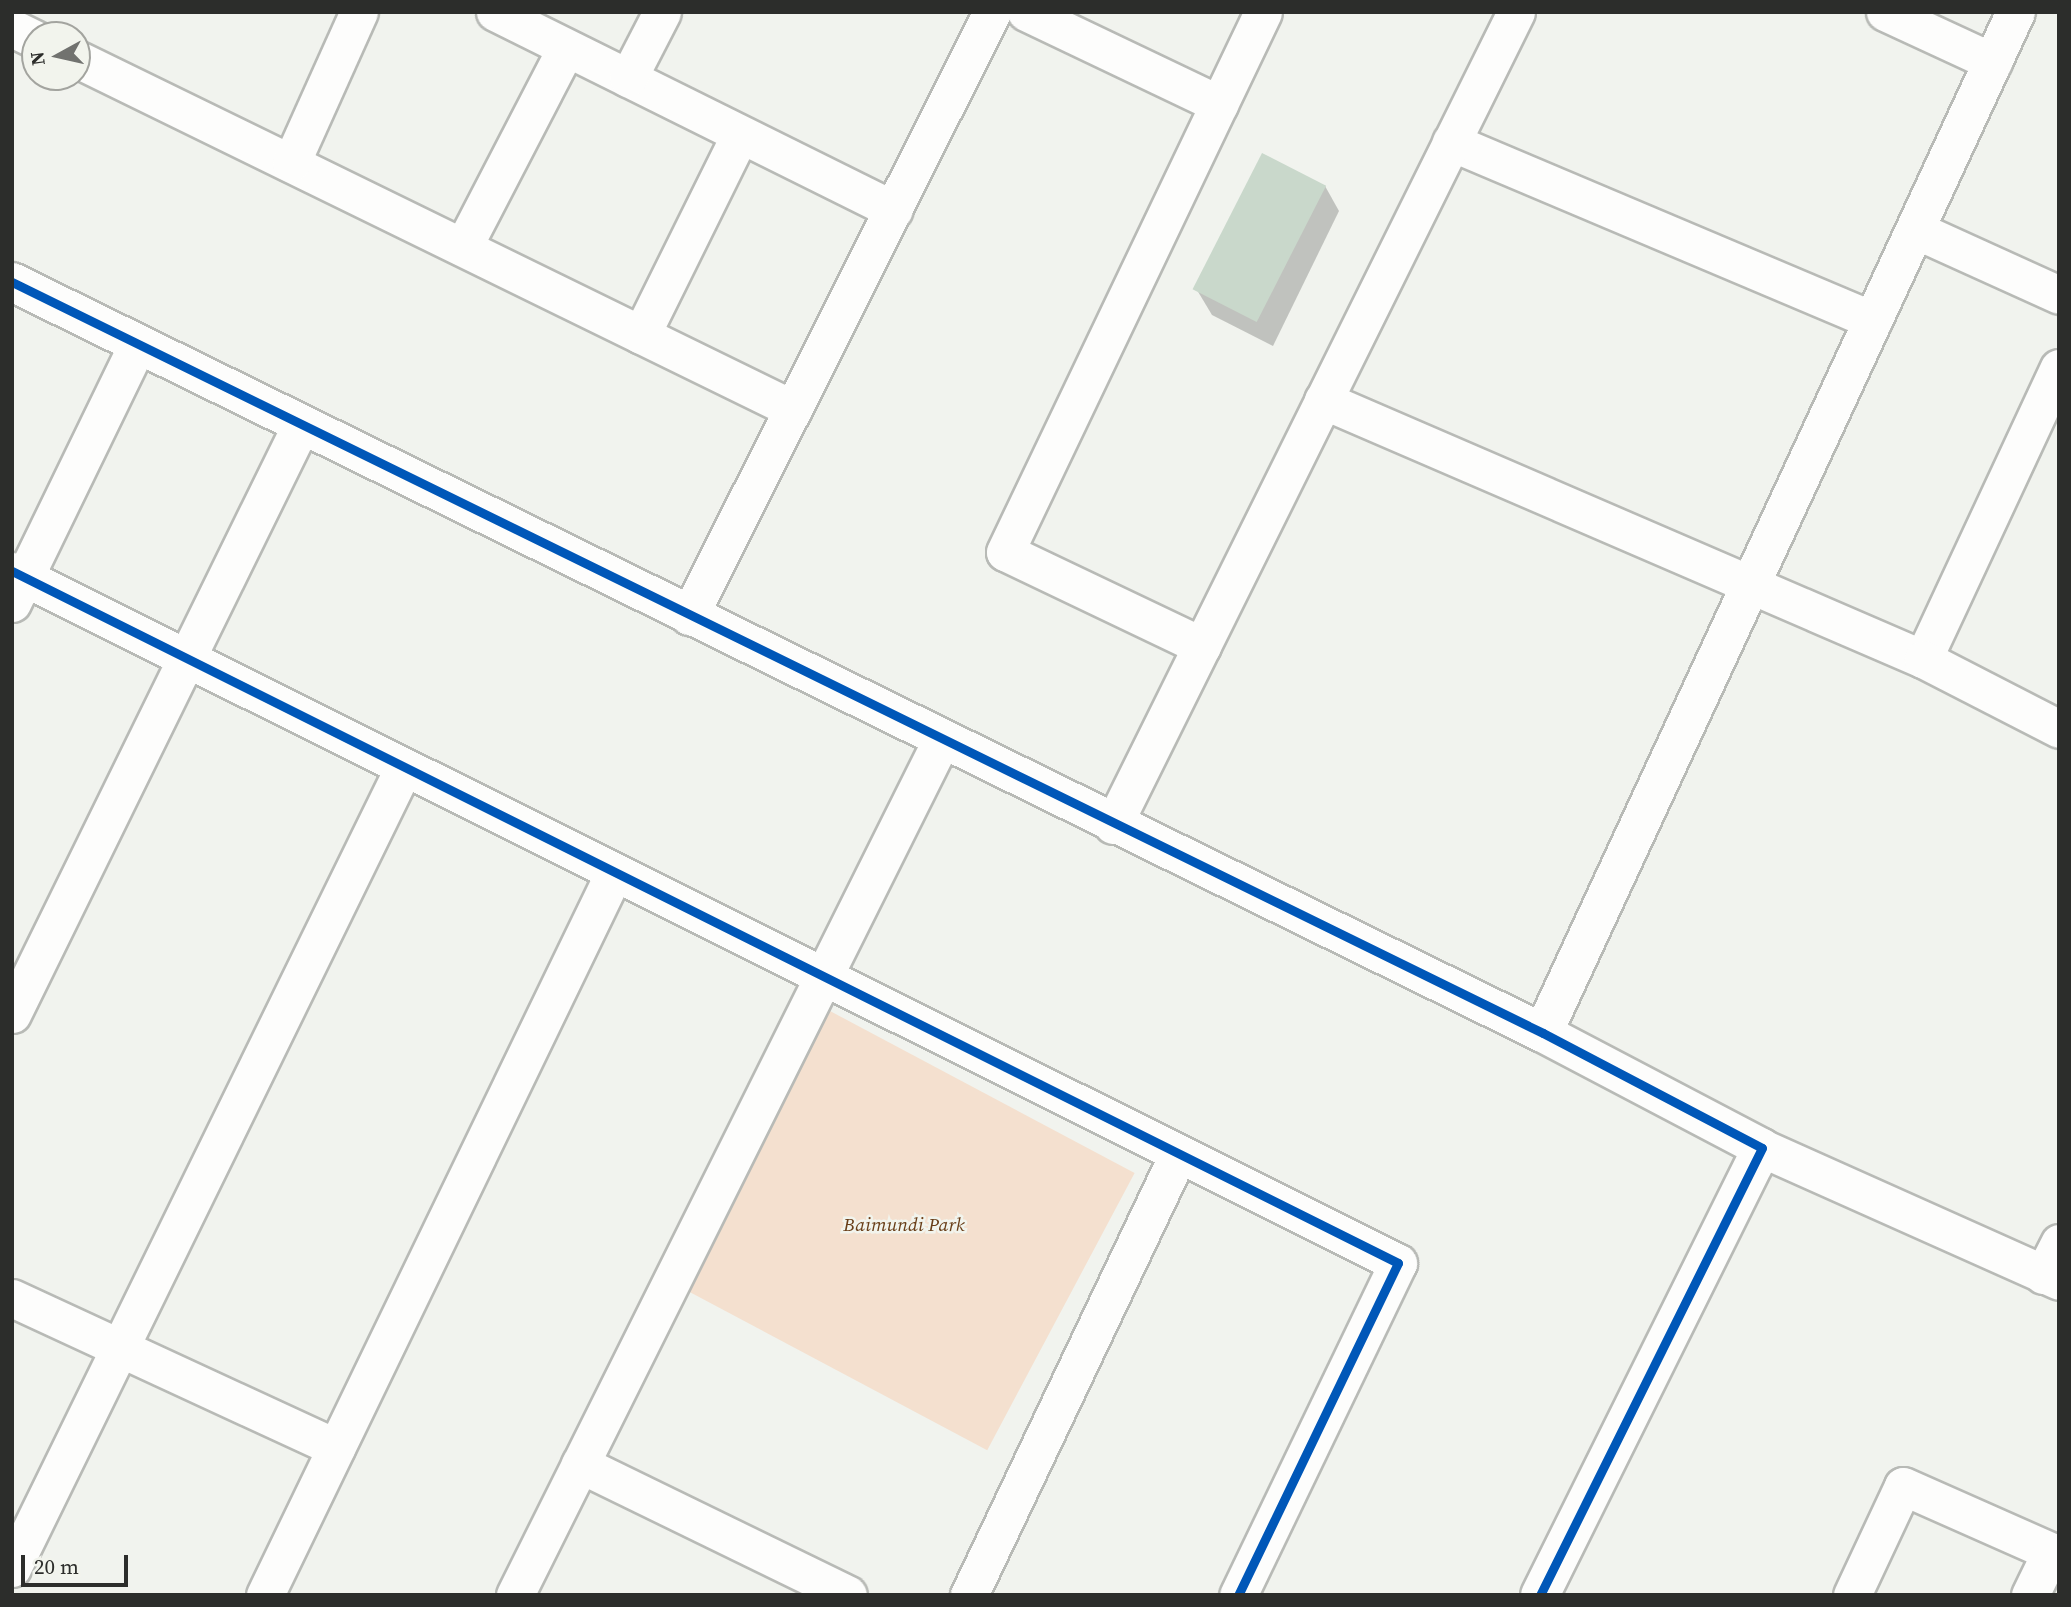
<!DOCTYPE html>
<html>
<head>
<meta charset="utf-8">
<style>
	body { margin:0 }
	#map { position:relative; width:2071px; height:1607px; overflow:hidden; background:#f1f3ee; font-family:"Source Serif 4",serif }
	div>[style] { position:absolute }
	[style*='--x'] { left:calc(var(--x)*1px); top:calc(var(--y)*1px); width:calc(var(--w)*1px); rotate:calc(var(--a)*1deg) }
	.green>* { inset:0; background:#f4e0cf; transform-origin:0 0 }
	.shadow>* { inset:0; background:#0003 }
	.building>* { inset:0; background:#c9d8cb; transform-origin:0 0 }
	.roads { filter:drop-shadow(2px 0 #b8bab6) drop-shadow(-2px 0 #b8bab6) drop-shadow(0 2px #b8bab6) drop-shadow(0 -2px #b8bab6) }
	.minor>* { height:37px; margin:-18.5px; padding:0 18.5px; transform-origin:18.5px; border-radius:18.5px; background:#fdfdfc }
	.tertiary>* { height:38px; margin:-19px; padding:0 19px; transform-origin:19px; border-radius:19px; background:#fdfdfc }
	.cycleway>* { height:9px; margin:-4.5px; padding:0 4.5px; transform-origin:4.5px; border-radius:4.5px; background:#0057b8 }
	span { translate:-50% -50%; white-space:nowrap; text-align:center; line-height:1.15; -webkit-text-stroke:5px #f2f4ed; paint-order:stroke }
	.park-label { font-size:19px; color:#693e18; font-style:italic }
	.frame { position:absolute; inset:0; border:14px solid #2c2d2b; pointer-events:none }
	.north { position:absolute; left:21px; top:21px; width:70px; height:70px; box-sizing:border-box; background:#f2f4ed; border:2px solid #a3a49f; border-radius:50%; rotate:262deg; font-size:19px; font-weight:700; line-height:28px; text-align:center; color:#2c2d2b }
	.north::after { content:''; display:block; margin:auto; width:24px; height:32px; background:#71726f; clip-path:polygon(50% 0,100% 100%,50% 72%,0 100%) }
	.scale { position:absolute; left:21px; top:1555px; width:107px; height:32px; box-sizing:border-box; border:4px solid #2c2d2b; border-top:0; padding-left:9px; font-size:21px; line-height:24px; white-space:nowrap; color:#2c2d2b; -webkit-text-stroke:5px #f2f4ed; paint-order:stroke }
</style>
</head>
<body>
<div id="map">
	<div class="green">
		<i style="left:830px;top:1011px;width:345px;height:314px;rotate:28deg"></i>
	</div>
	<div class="shadow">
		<i style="clip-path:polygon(1325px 186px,1339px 211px,1273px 346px,1212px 315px,1197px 290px)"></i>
	</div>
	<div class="building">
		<i style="left:1262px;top:153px;width:72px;height:153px;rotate:27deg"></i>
	</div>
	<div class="roads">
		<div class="minor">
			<i style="--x:495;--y:12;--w:445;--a:26.4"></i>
			<i style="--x:1026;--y:12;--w:214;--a:25.5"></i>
			<i style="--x:1885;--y:12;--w:119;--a:24.8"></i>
			<i style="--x:12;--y:28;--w:25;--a:26"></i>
			<i style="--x:77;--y:59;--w:797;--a:26.05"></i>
			<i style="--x:628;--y:78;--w:74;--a:-62.7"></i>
			<i style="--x:1451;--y:142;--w:458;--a:22.9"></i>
			<i style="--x:291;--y:163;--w:166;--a:-65.8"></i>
			<i style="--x:1916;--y:230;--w:157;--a:24.4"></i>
			<i style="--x:463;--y:247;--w:224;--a:-62.6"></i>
			<i style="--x:641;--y:335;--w:223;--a:-63.7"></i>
			<i style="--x:1323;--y:400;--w:654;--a:23.35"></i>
			<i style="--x:1923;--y:659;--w:321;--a:-65"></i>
			<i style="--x:12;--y:571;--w:1549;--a:26.53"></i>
			<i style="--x:1398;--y:1263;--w:369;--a:115.7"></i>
			<i style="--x:12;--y:603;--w:288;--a:-64.1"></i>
			<i style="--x:689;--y:616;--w:676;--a:-63.36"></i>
			<i style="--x:1202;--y:646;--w:218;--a:-154.5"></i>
			<i style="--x:1005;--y:552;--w:598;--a:-64.46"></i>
			<i style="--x:1923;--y:659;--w:153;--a:27.2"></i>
			<i style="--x:1113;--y:825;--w:907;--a:-63.63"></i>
			<i style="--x:12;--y:1014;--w:656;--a:-63.86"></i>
			<i style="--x:1762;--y:1148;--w:325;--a:24.1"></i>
			<i style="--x:2043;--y:1275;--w:36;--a:-63"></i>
			<i style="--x:12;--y:1298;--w:357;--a:24.8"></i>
			<i style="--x:580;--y:1464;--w:298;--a:26"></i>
			<i style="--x:12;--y:1568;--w:890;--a:-63.92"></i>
			<i style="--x:265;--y:1595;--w:802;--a:-64.2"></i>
			<i style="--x:515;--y:1595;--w:954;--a:-63.49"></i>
			<i style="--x:969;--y:1595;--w:488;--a:-64.6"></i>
			<i style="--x:1852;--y:1595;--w:120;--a:-64.9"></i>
			<i style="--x:1903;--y:1486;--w:171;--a:23.9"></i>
			<i style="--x:2030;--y:1595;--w:48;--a:-64"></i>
		</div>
		<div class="tertiary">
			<i style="--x:12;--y:282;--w:1705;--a:26.13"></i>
			<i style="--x:1543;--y:1033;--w:247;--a:27.7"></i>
			<i style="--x:1762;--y:1148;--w:499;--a:116.4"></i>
			<i style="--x:1543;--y:1033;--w:1125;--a:-65.14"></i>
		</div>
	</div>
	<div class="cycleway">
		<i style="--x:12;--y:282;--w:1705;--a:26.13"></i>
		<i style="--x:1543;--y:1033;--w:247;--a:27.7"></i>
		<i style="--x:1762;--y:1148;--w:499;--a:116.4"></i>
		<i style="--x:12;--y:571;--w:1549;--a:26.53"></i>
		<i style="--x:1398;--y:1263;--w:369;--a:115.7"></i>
	</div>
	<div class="park-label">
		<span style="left:904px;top:1225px">Baimundi Park</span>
	</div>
	<div class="frame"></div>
	<div class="north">N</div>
	<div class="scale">20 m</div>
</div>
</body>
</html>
